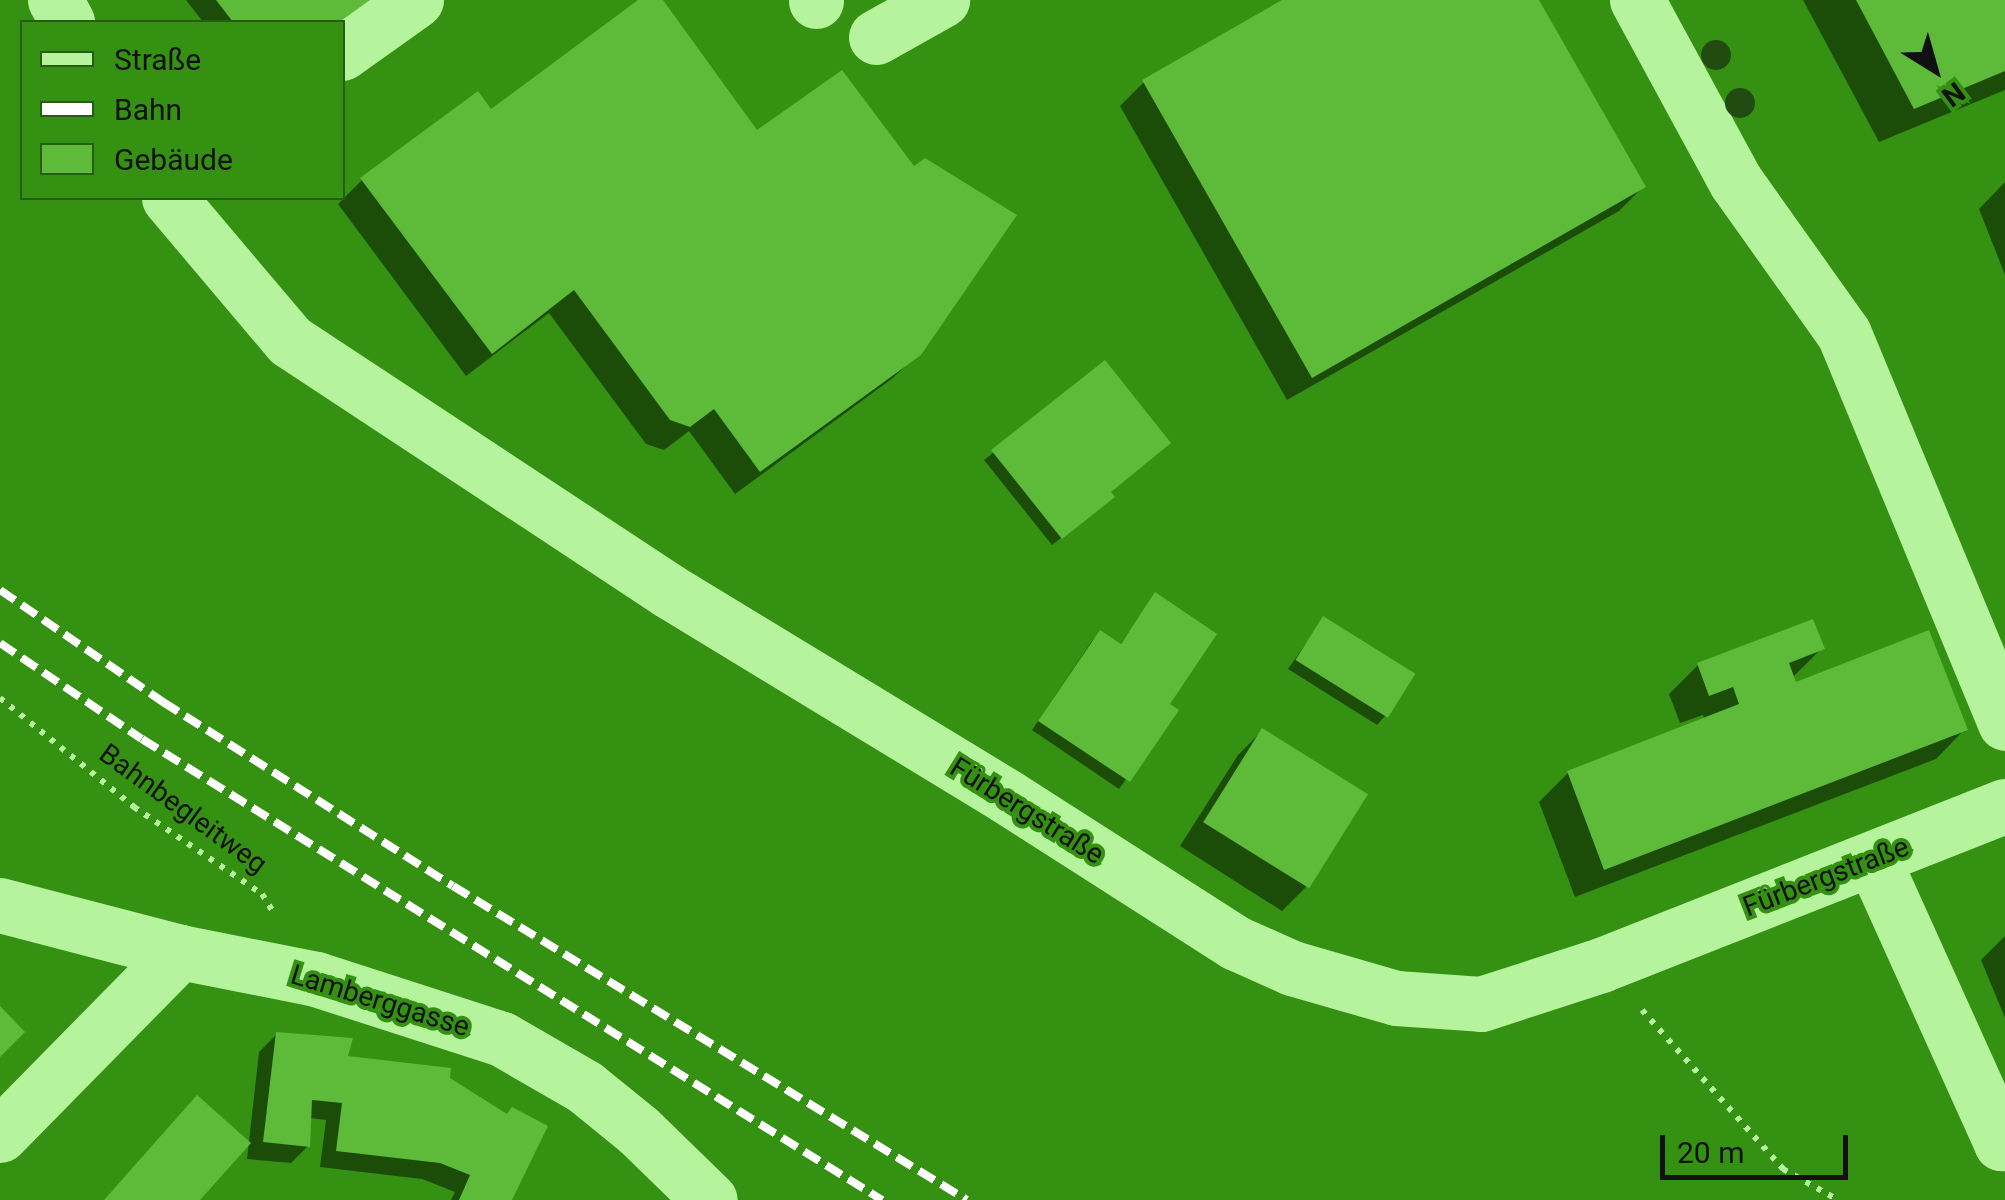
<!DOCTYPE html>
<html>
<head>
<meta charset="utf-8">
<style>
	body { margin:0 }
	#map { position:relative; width:2005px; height:1200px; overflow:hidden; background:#349111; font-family:Roboto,sans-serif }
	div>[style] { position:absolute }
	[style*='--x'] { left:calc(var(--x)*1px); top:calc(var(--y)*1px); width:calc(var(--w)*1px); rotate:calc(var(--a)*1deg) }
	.shadow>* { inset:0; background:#0007 }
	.building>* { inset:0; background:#5eba39; transform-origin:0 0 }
	.path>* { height:6px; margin-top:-3px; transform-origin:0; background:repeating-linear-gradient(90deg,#b5f39c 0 5px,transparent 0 13px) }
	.minor>* { height:55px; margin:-27.5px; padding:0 27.5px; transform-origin:27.5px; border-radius:27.5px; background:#b5f39c }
	.rail>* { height:8px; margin-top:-4px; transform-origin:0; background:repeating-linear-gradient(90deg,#fff 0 18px,transparent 0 26px) }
	.trees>* { width:30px; height:30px; margin:-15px; border-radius:50%; background:#214b11 }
	span { translate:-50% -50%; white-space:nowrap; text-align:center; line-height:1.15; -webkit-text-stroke:8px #349111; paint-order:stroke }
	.street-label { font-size:28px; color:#111 }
	.legend { position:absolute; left:20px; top:20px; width:325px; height:180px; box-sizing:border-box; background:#349111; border:2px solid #265e11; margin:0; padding:12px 18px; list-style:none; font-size:30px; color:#111 }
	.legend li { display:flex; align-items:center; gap:20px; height:50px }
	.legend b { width:50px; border:2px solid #265e11 }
	.north { position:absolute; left:1885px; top:20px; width:100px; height:100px; -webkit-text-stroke:8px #349111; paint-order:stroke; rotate:143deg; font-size:28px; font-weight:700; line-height:40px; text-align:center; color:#111 }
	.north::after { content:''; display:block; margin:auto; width:35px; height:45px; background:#111; clip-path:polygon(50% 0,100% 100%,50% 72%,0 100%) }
	.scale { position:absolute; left:1660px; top:1135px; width:188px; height:45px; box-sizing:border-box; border:5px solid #111; border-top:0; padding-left:12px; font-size:30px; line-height:35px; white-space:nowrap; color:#111; -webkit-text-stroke:8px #349111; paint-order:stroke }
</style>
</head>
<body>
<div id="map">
	<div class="shadow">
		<i style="clip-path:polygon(186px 0,387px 0,342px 22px,203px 22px)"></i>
		<i style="clip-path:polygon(642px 0,660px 0,919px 353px,893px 378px,735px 494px,689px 431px,664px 450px,646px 444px,549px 313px,466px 376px,338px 204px,362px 180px,491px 112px)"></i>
		<i style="clip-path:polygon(1287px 0,1536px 0,1643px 187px,1619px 211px,1287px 400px,1120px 106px,1144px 82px)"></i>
		<i style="clip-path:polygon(1803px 0,2005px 0,2005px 90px,1879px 142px)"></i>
		<i style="clip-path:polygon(2005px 182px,2005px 275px,1979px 209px)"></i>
		<i style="clip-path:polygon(1105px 364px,1103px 505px,1052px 545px,984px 460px)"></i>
		<i style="clip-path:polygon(1155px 596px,1166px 704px,1175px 711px,1119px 789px,1032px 730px,1092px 641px,1100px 633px,1119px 646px)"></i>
		<i style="clip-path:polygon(1323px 619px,1385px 716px,1377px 725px,1288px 669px)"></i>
		<i style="clip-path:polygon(1822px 648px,1792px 678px,1795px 685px,1965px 729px,1936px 759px,1575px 897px,1539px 802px,1568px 773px,1705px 720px,1703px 715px,1680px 723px,1669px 694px,1698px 665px)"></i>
		<i style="clip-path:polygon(1262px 731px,1306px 887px,1282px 911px,1180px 846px,1238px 755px)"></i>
		<i style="clip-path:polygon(2005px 936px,2005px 1018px,1981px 960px)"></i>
		<i style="clip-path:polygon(276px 1035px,345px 1058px,447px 1079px,509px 1200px,451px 1200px,455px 1192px,422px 1179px,320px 1167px,326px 1120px,309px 1118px,308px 1146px,291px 1163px,247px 1159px,259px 1052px)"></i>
	</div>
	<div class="building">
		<i style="clip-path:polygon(216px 0,386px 0,342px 22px,233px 22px)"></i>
		<i style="clip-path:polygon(638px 0,663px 0,757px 130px,842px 70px,914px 166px,925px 158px,1017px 215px,921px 355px,760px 472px,714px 409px,690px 427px,670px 420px,574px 290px,492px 354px,360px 178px,478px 91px,491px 109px)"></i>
		<i style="clip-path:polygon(1282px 0,1539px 0,1646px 187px,1312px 378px,1142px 80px)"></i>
		<i style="clip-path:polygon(1856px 0,2005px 0,2005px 71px,1914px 109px)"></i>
		<i style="clip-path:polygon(1105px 360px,1171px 443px,1111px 492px,1115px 497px,1062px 539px,991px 450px)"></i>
		<i style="clip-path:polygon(1155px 592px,1217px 634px,1170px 704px,1179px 710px,1130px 782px,1038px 721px,1100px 630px,1121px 644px)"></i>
		<i style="left:1323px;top:616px;width:109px;height:52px;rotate:32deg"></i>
		<i style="clip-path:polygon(1813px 619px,1825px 649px,1789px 663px,1796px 682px,1929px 630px,1968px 730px,1604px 870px,1567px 771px,1739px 704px,1733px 687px,1709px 696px,1697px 663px)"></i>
		<i style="left:1262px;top:728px;width:125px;height:111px;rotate:32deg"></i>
		<i style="clip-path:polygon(0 1006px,25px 1032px,0 1057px)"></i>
		<i style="clip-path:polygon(276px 1032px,353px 1038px,348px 1056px,451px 1068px,450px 1078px,507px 1114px,512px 1107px,548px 1126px,512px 1200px,459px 1200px,470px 1175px,440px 1163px,336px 1151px,342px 1103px,312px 1100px,310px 1147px,263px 1142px)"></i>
		<i style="clip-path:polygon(197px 1095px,251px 1143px,200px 1200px,104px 1200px)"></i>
	</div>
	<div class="path">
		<i style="--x:0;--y:698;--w:173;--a:39.1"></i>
		<i style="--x:134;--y:807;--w:155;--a:34.2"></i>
		<i style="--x:262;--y:894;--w:19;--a:58"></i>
		<i style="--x:1642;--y:1010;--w:213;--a:48.4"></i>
		<i style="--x:1783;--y:1169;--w:63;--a:29.4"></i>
	</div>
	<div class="minor">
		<i style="--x:55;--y:0;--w:25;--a:61"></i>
		<i style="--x:816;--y:0;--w:1;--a:90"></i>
		<i style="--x:1637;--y:0;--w:207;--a:61.5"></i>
		<i style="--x:1736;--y:182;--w:186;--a:54.6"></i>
		<i style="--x:1844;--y:334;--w:421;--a:67.5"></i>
		<i style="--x:876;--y:37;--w:76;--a:-29.3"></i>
		<i style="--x:342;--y:53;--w:91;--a:-35.6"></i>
		<i style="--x:169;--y:198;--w:187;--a:49.8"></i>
		<i style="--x:290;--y:341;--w:454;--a:33.4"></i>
		<i style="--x:669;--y:591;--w:394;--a:31.3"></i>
		<i style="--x:1006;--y:796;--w:273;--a:32.6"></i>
		<i style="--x:1236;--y:943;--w:61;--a:24.1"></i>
		<i style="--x:1292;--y:968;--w:108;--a:16.1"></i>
		<i style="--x:1396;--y:998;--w:85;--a:4"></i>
		<i style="--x:1481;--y:1004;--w:126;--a:-18"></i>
		<i style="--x:1601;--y:965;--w:434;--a:-21.5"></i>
		<i style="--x:1873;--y:859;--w:312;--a:65.7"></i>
		<i style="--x:2001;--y:1143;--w:4;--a:-27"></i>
		<i style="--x:0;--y:905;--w:186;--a:14.6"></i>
		<i style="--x:180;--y:952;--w:139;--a:11.2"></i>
		<i style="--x:316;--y:979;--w:195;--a:17.9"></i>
		<i style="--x:502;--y:1039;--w:96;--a:30"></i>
		<i style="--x:585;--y:1087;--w:68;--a:39.1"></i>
		<i style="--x:638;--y:1130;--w:100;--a:44.2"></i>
		<i style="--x:0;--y:1135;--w:257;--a:-45.5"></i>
	</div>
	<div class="rail">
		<i style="--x:0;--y:590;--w:198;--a:34.5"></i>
		<i style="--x:163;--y:702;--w:343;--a:32.4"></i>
		<i style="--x:453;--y:886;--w:602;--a:31.42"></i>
		<i style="--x:0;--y:643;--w:171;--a:34.1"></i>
		<i style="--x:142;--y:739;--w:872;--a:31.92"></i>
	</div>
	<div class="trees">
		<i style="left:1716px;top:55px"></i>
		<i style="left:1740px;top:103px"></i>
	</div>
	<div class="street-label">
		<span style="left:183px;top:809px;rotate:36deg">Bahnbegleitweg</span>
		<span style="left:1027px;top:811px;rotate:32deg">Fürbergstraße</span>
		<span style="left:1826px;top:877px;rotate:-21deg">Fürbergstraße</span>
		<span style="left:380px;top:1001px;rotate:17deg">Lamberggasse</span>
	</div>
	<ul class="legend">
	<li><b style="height:12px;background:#b5f39c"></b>Straße</li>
	<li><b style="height:12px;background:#fff"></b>Bahn</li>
	<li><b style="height:28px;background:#5eba39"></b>Gebäude</li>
	</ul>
	<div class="north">N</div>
	<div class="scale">20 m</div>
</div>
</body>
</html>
